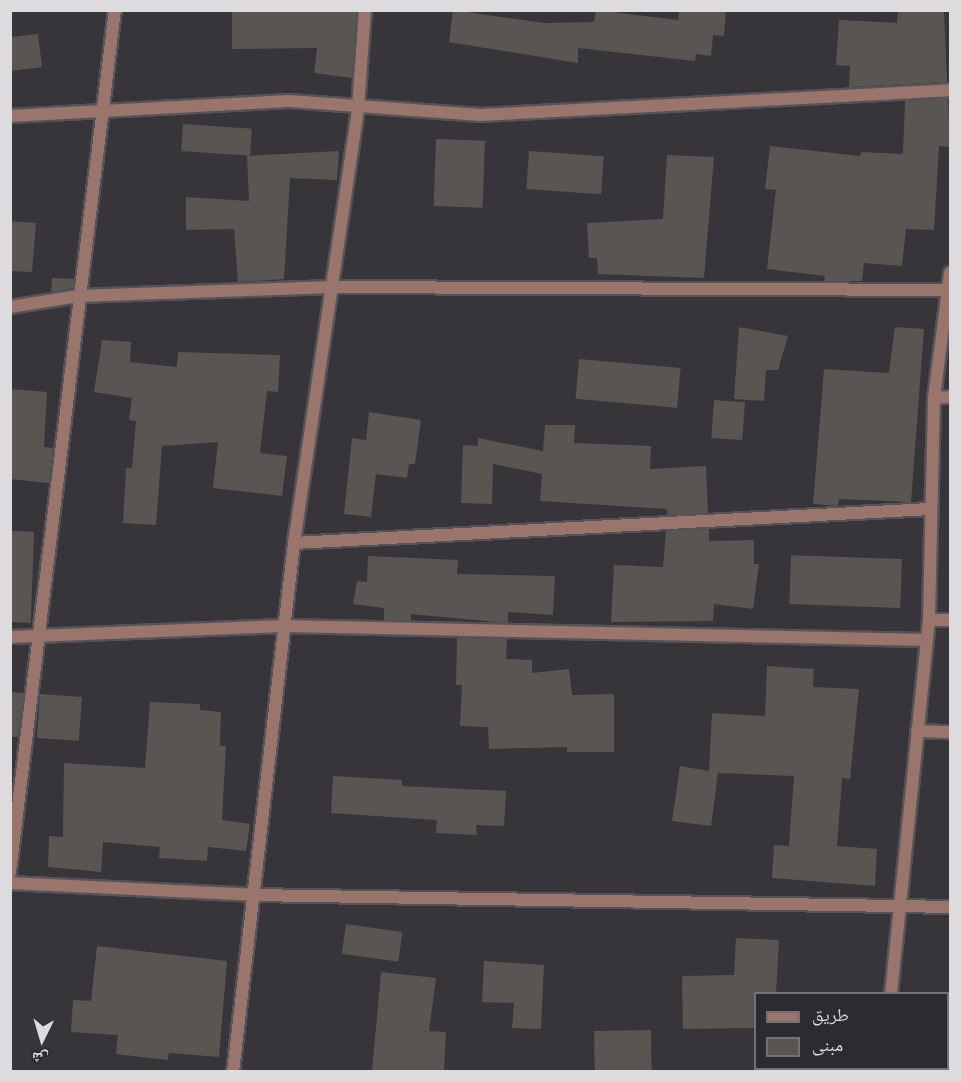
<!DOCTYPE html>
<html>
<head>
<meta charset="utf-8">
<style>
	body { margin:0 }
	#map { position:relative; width:961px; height:1082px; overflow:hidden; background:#373539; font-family:"Nunito Sans","Noto Naskh Arabic",sans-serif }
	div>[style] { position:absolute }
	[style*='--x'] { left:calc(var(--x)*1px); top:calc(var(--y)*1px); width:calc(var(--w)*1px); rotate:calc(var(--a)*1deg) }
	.building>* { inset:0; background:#595553; transform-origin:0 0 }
	.roads { filter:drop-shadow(2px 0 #555357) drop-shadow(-2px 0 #555357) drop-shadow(0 2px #555357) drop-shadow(0 -2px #555357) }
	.minor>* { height:12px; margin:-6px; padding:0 6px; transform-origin:6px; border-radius:6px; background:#99756d }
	span { translate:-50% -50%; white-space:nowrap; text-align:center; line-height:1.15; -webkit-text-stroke:6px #2d2b2f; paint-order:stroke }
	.frame { position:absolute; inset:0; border:12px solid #dddbde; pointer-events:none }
	.legend { position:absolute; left:754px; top:992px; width:195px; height:78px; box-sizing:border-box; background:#2d2b2f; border:2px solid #737175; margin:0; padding:8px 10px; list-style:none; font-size:18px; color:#dddbde }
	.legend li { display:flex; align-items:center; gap:12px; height:30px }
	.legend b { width:30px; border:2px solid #737175 }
	.north { position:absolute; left:12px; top:1010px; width:60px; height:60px; -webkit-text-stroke:4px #2d2b2f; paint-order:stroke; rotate:185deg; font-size:16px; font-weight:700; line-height:24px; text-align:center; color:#dddbde }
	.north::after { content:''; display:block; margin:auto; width:21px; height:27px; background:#dddbde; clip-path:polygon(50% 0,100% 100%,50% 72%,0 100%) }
</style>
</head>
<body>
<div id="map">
	<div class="building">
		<i style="clip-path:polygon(232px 10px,357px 10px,352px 78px,314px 73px,317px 48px,232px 49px)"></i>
		<i style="clip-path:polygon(453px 10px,544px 23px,594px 22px,596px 10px,678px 20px,679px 10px,726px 10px,724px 36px,713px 35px,711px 56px,696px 54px,695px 61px,578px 48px,578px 63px,449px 42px)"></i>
		<i style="clip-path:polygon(898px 10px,944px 10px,947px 82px,849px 87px,850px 66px,836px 65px,839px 20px,897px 23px)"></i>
		<i style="clip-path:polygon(38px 34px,42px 67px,10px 71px,10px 37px)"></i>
		<i style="clip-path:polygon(948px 98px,950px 147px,939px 146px,934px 230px,906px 229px,902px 266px,864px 263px,862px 281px,824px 281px,825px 276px,767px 269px,776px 190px,765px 189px,770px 146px,860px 156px,861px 152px,903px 154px,905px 101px)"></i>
		<i style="left:183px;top:124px;width:69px;height:27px;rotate:4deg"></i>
		<i style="left:436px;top:139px;width:49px;height:67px;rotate:2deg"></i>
		<i style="clip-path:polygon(339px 151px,337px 180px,290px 178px,284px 279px,238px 282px,234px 229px,186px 230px,186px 197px,249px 201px,247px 156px)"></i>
		<i style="left:529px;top:151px;width:75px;height:38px;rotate:4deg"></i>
		<i style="clip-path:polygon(667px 155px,714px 157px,704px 278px,598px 274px,597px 258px,589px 258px,587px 223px,663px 219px)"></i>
		<i style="clip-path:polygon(10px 221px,36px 223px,32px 272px,10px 271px)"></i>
		<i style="clip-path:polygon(52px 278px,74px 279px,73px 288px,51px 292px)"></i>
		<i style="clip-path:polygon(739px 327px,788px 336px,778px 370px,766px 370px,764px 401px,734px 399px)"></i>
		<i style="clip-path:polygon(895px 327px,924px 329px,911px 502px,839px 499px,838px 506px,813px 504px,824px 369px,889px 373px)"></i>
		<i style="clip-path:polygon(102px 340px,131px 342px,130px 362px,177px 367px,178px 352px,280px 355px,278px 392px,267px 391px,260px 453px,287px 456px,282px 496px,213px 488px,218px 442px,162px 446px,156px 525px,123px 523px,126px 468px,132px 468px,136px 421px,129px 420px,132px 398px,94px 392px)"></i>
		<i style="left:579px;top:359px;width:102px;height:40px;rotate:5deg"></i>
		<i style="clip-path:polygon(10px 389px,47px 392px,44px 447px,53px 448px,49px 483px,10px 479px)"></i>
		<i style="left:714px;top:400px;width:31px;height:38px;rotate:4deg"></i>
		<i style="clip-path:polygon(369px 412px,421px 420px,415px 464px,409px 464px,407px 478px,376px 474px,371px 517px,344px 514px,352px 438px,366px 440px)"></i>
		<i style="clip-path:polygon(545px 425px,575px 425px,574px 443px,651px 446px,650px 469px,706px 466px,708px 513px,667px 515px,667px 509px,540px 501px,542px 474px,493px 464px,492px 504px,461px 503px,463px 445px,478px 446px,478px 438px,543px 451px)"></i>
		<i style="clip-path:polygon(709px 529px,709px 541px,754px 540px,754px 564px,759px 564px,753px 609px,714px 604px,713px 621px,611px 622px,614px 565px,663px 567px,666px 531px)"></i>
		<i style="left:10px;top:531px;width:24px;height:91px;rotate:2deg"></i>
		<i style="clip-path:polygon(368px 556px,458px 560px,457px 574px,555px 576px,553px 615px,508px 612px,508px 623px,411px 614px,411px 621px,384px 620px,384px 608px,353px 604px,357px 581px,367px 582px)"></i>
		<i style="left:902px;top:559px;width:49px;height:111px;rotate:92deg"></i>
		<i style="clip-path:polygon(457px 638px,507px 639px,506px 659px,532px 660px,532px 673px,569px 669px,572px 695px,614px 694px,614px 752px,567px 752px,567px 747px,489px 749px,488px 727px,460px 726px,462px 685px,456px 685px)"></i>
		<i style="clip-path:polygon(767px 666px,814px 669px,813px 687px,859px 689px,850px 779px,842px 778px,837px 846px,877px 849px,875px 886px,772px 878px,774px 845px,789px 846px,794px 776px,718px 773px,711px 826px,672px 821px,680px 766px,709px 771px,712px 713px,765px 716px)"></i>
		<i style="clip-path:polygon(10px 692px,24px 693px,18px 737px,10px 737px)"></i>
		<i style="left:40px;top:694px;width:42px;height:44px;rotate:4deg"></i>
		<i style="clip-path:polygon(150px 702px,200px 704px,200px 710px,221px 712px,220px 746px,226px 746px,222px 820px,250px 824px,246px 851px,208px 847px,207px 861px,159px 858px,160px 847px,103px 842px,101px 872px,48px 867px,49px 836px,63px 837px,64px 763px,145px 768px)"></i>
		<i style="clip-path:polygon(333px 776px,402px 780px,402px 786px,506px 791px,504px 826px,476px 825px,477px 835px,436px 833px,437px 820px,331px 813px)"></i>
		<i style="left:346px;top:924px;width:57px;height:30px;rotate:8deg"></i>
		<i style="clip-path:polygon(736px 938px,779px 940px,776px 993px,756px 993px,756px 1028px,683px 1029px,682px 976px,734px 975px)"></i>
		<i style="clip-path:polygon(97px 946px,227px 961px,219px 1057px,169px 1053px,168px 1060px,116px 1054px,118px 1035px,71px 1032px,73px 1000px,91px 1001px)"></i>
		<i style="clip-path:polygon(484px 961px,544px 965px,541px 1029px,512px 1028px,514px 1003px,482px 1002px)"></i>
		<i style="clip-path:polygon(381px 972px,436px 978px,429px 1031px,446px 1032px,444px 1071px,372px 1071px)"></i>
		<i style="left:651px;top:1030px;width:41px;height:57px;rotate:89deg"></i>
	</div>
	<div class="roads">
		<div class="minor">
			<i style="--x:10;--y:116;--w:279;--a:-3.1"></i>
			<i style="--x:289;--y:101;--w:192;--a:4.2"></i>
			<i style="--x:480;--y:115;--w:471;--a:-3"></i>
			<i style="--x:10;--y:307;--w:69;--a:-9.2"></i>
			<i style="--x:78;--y:296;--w:255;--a:-2"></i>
			<i style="--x:333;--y:287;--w:616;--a:0.28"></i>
			<i style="--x:934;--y:398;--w:16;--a:-4"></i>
			<i style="--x:294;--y:543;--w:636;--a:-3.06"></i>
			<i style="--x:929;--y:620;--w:21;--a:0"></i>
			<i style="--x:10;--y:637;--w:275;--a:-2.3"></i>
			<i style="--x:285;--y:626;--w:641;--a:1.25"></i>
			<i style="--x:917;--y:731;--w:33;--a:2"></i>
			<i style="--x:10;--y:872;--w:868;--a:-83.06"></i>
			<i style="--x:10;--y:883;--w:242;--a:2.8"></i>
			<i style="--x:252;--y:895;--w:698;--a:0.98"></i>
			<i style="--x:891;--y:994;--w:376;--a:-84.2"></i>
			<i style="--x:929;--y:620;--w:222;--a:-88.7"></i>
			<i style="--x:934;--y:398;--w:126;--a:-82.7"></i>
			<i style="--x:233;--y:1072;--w:533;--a:-83.42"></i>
			<i style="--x:294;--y:543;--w:440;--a:-81.6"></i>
			<i style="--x:358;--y:108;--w:98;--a:-85.9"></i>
			<i style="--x:885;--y:1072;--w:4;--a:-90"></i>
		</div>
	</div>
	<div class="frame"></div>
	<ul class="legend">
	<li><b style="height:8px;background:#99756d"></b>طريق</li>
	<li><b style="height:16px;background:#595553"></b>مبنى</li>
	</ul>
	<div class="north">ش</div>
</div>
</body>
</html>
